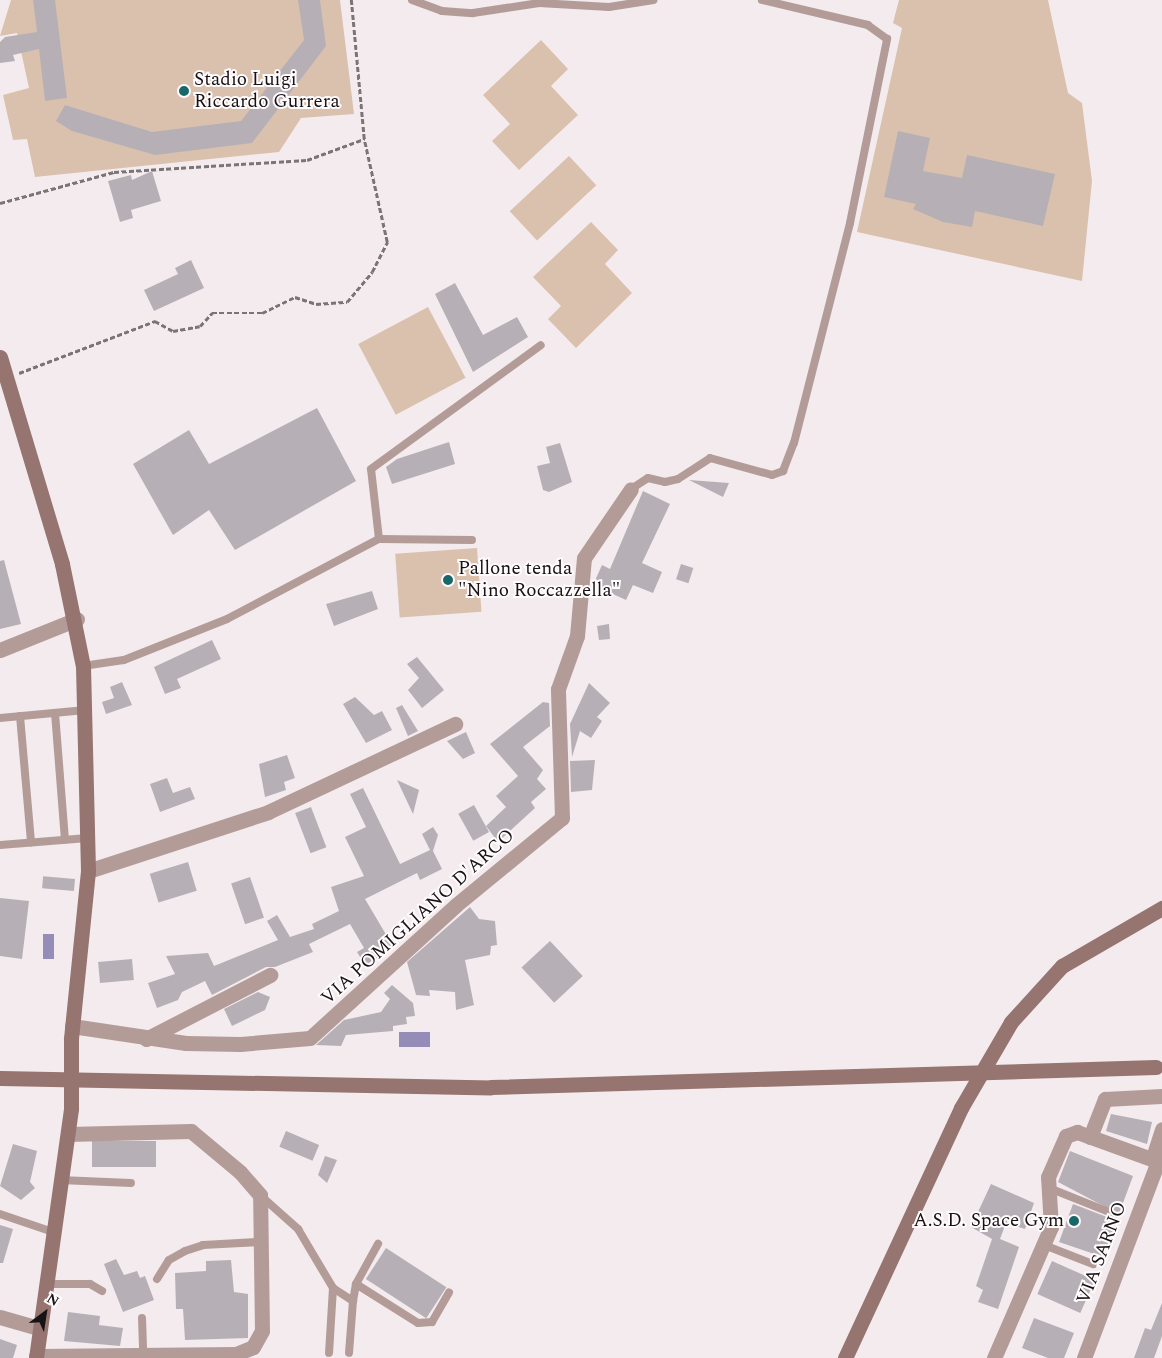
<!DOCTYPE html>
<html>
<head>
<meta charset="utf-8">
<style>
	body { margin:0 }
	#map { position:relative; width:1162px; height:1358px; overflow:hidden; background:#f4ebee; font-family:Spectral,serif }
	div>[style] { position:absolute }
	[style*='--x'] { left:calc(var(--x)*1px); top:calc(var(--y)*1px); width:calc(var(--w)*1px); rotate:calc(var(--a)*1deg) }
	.green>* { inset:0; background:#dac1ad; transform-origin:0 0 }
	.water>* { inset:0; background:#958db8; transform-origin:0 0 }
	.building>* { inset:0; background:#b6b0b6; transform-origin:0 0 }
	.path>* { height:2.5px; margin-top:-1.25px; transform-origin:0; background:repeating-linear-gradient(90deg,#7a7476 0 5px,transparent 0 7.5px) }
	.lane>* { height:8px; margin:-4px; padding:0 4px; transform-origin:4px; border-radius:4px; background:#b39c98 }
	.street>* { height:15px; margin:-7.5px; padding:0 7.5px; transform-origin:7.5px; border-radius:7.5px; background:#b39c98 }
	.secondary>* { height:15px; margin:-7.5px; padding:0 7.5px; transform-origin:7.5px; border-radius:7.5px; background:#96746f }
	.secondary-bridge>* { height:15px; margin:-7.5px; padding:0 7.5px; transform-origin:7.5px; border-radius:7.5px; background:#96746f }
	.dots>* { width:14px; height:14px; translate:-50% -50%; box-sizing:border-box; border:2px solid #fffafb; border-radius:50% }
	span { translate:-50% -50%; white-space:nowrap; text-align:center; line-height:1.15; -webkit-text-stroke:4px #fffafb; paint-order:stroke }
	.poi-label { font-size:19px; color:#161314 }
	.left { translate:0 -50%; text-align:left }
	.right { translate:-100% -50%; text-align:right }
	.street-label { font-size:19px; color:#161314 }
	.north { position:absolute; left:20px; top:1288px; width:50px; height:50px; -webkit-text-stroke:4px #fffafb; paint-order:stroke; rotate:31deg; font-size:14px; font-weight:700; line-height:20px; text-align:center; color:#161314 }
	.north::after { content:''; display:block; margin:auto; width:18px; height:22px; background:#161314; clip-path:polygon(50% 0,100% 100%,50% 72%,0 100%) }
</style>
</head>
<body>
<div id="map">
	<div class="green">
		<i style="clip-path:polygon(11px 0,340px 0,354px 114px,301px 118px,279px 152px,35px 177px,27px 139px,13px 140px,3px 95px,29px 88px,17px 33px,0 36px)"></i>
		<i style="clip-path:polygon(899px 0,1048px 0,1068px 93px,1082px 103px,1092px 181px,1082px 281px,857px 232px,902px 28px,893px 23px)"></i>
		<i style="clip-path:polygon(541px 40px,568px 69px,551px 86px,578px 115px,519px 170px,492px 141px,510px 124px,483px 95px)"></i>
		<i style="left:569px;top:156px;width:40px;height:81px;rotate:47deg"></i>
		<i style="clip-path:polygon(591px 222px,618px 250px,605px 264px,632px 293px,576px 348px,548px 319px,561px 306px,533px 277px)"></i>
		<i style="left:428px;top:307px;width:80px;height:79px;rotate:62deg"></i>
		<i style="left:477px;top:548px;width:64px;height:82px;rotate:86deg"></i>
	</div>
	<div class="water">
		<i style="left:43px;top:934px;width:11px;height:25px"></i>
		<i style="left:399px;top:1032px;width:31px;height:15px"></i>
	</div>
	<div class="building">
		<i style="clip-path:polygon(33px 0,55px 0,67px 98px,45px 101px,39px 49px,13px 55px,15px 61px,0 63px,0 42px,5px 37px,37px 32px)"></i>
		<i style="clip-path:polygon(298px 0,320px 0,326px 46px,252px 143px,155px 155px,72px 131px,56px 121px,65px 105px,152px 132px,241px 121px,304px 40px)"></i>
		<i style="clip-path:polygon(898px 131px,930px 138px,923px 171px,962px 178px,967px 155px,1055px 174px,1043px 226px,975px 211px,972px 227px,943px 222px,913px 209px,916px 204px,884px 197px)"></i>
		<i style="clip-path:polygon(152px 171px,161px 201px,131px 210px,133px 218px,120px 222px,108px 181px,131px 175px,132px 180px)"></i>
		<i style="clip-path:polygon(191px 260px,204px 288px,154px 311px,144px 290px,178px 274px,175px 268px)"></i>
		<i style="clip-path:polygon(455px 283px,483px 335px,517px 317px,528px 337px,473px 372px,435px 294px)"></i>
		<i style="clip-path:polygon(317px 408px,356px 481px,235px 550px,209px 510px,173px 535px,133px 464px,189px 430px,209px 464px)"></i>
		<i style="clip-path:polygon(449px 442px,455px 464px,392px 484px,386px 467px,397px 459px)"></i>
		<i style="clip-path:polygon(560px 443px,572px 482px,549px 492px,543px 490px,537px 466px,550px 463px,546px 447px)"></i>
		<i style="clip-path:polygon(689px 480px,729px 483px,723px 497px)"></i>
		<i style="clip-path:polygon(643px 491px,670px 504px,642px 563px,662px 572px,653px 593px,633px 585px,626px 600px,593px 585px,602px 565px,610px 569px)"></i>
		<i style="clip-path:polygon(4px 560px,21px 624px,0 629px,0 561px)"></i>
		<i style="left:681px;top:564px;width:13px;height:16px;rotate:18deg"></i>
		<i style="clip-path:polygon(372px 591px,378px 609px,334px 626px,326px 604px)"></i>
		<i style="clip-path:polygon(609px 624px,610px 639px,599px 640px,597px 626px)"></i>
		<i style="clip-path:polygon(212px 640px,221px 659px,177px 679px,181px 688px,165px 694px,154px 667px)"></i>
		<i style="clip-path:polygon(417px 657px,444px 690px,422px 708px,408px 690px,419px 678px,407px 664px)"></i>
		<i style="clip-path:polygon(122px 682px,132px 705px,106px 714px,102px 702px,114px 698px,110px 687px)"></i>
		<i style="clip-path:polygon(589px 683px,610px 703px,597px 717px,602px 721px,591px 738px,580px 731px,572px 757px,570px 724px)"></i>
		<i style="clip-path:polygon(355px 697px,374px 715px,382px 711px,392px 730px,366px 743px,343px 704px)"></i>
		<i style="clip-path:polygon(543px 702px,549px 703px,550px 726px,523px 747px,543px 770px,537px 779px,546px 789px,531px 802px,535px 808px,498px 842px,486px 826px,506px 807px,496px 796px,518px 776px,490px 744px)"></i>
		<i style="clip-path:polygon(402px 705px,418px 731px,408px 736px,396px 708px)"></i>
		<i style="clip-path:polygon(466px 732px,475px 753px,463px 759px,447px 741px)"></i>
		<i style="clip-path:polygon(287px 755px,295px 778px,284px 782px,286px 790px,265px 797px,259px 764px)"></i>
		<i style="clip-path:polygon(595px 760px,592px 790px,571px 792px,570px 761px)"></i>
		<i style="clip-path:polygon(167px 778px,173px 793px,190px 787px,195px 799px,160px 812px,150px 784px)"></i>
		<i style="clip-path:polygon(397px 780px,419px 790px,413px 814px)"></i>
		<i style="clip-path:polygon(363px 788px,400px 864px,430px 850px,422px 834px,433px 827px,438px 835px,433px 851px,442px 869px,420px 880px,417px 873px,365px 899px,394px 948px,365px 965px,357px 952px,364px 948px,350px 924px,309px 944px,313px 952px,275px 967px,266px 967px,212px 995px,205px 981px,182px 992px,178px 1000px,157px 1008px,148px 983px,175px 974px,166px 956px,208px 953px,214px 966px,278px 940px,267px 921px,277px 915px,290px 937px,314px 929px,312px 924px,339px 911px,331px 887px,364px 876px,345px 837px,366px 827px,350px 794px)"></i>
		<i style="left:474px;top:805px;width:31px;height:18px;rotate:61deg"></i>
		<i style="left:311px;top:807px;width:43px;height:17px;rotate:69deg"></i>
		<i style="left:188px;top:862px;width:30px;height:40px;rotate:73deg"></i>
		<i style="left:250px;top:877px;width:43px;height:20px;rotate:71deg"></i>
		<i style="left:75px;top:879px;width:12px;height:32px;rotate:95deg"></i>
		<i style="clip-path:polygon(0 898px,29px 901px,22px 959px,0 956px)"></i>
		<i style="clip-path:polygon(470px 907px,479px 919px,495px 921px,497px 945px,491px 946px,490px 955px,465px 960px,474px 1005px,456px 1010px,455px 992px,429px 990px,430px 996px,416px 995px,407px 962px)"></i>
		<i style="left:550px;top:941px;width:48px;height:39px;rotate:47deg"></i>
		<i style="left:132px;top:959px;width:21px;height:34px;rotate:85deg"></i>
		<i style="clip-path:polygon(392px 985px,413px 1003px,415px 1016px,406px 1017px,407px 1024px,393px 1026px,393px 1031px,346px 1035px,341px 1046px,316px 1045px,344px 1020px,381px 1012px,390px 999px,384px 993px)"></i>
		<i style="clip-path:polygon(258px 992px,270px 997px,265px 1010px,232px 1026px,224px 1009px)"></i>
		<i style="clip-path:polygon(1111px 1114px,1152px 1122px,1147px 1144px,1106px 1131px)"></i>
		<i style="left:286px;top:1131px;width:36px;height:17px;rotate:23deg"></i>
		<i style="left:156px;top:1141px;width:26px;height:64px;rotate:90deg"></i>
		<i style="clip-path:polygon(13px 1144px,37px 1151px,30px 1182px,35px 1188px,21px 1200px,0 1186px)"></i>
		<i style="clip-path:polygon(1070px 1151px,1133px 1176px,1103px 1257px,1059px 1242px,1073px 1204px,1107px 1217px,1115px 1212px,1058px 1182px)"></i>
		<i style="clip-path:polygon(325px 1156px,337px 1160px,327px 1183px,318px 1175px)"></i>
		<i style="clip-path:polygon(991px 1184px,1034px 1203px,1025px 1229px,1006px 1223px,1000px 1239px,1019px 1247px,998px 1309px,978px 1302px,983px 1290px,976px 1286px,992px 1239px,971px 1227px)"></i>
		<i style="clip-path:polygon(0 1225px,13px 1229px,3px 1263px,0 1263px)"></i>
		<i style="left:386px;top:1248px;width:72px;height:37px;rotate:33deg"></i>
		<i style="clip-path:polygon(116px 1259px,124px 1275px,137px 1271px,140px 1278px,145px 1276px,154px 1300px,123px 1312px,104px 1264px)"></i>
		<i style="clip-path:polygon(231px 1260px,234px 1292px,248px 1294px,248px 1338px,185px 1340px,183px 1309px,176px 1309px,175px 1273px,206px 1271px,206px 1261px)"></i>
		<i style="left:1052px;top:1261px;width:47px;height:36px;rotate:24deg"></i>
		<i style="clip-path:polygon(1162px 1303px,1162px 1336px,1154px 1358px,1134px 1358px,1145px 1328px,1151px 1330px)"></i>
		<i style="clip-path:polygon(68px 1312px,100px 1316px,99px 1325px,123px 1328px,120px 1346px,64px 1341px)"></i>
		<i style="clip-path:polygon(1034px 1318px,1074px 1333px,1064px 1358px,1048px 1358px,1022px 1348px)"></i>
		<i style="clip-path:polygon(0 1339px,17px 1345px,13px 1358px,0 1358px)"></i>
	</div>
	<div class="path">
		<i style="--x:0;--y:203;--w:118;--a:-15.2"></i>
		<i style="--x:114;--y:172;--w:193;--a:-3.6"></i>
		<i style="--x:307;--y:160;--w:61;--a:-20.2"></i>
		<i style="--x:19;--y:373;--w:146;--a:-20.9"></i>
		<i style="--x:155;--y:321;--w:21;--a:29"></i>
		<i style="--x:173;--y:331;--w:27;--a:-10"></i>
		<i style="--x:200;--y:326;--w:18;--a:-47"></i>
		<i style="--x:212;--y:313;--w:50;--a:0"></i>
		<i style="--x:262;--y:313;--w:37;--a:-26"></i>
		<i style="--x:295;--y:297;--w:22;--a:18"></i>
		<i style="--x:316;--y:304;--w:31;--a:-4"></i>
		<i style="--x:347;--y:302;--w:39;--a:-50"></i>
		<i style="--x:372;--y:272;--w:34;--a:-63"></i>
		<i style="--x:387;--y:242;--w:106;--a:-102.6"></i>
		<i style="--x:364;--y:139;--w:140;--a:-95.3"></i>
	</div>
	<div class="lane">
		<i style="--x:412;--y:0;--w:32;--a:20"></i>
		<i style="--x:442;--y:11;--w:31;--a:4"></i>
		<i style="--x:473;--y:13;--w:67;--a:-8.6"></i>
		<i style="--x:539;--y:3;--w:70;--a:3.3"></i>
		<i style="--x:609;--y:7;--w:45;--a:-9"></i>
		<i style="--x:631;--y:489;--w:20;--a:-33"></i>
		<i style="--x:648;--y:478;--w:17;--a:13"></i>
		<i style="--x:665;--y:482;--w:13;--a:-13"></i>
		<i style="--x:678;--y:479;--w:38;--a:-33"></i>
		<i style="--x:710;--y:458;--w:64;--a:15.3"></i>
		<i style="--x:772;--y:475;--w:12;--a:-20"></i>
		<i style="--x:783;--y:471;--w:30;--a:-69"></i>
		<i style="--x:794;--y:443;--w:227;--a:-75.7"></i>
		<i style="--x:850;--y:223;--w:188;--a:-78.6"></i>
		<i style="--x:887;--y:39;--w:24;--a:-144"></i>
		<i style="--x:868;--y:25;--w:109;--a:-166.7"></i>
		<i style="--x:379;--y:539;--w:93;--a:0.6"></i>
		<i style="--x:83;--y:666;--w:41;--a:-8.3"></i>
		<i style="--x:124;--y:660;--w:111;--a:-21.7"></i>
		<i style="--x:227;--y:619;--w:172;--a:-27.8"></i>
		<i style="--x:379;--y:539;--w:70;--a:-96.5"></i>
		<i style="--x:371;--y:469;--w:210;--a:-36.1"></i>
		<i style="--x:55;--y:713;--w:127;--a:85.5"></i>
		<i style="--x:20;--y:716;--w:127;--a:85"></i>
		<i style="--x:0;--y:718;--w:86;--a:-5.3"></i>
		<i style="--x:0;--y:845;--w:88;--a:-4.5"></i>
		<i style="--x:60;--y:1180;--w:71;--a:2.4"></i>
		<i style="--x:1049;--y:1188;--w:65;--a:21.8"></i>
		<i style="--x:261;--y:1196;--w:50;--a:41.7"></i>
		<i style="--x:298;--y:1229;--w:69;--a:59.3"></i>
		<i style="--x:333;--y:1288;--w:65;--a:93.5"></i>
		<i style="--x:0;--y:1214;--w:56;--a:18.8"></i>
		<i style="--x:1044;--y:1245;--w:53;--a:21.2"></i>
		<i style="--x:157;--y:1279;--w:22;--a:-58"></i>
		<i style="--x:169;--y:1260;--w:18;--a:-29"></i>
		<i style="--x:185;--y:1251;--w:19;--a:-18"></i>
		<i style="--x:203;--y:1245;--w:55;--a:-3.1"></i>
		<i style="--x:45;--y:1284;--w:45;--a:0"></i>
		<i style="--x:90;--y:1284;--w:14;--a:30"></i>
		<i style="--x:356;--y:1284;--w:46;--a:-61.2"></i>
		<i style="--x:333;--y:1288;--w:24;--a:33"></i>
		<i style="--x:353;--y:1301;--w:52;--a:94.4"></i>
		<i style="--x:353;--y:1301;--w:17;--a:-80"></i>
		<i style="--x:356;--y:1284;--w:73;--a:32.2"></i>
		<i style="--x:418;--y:1323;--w:14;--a:-4"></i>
		<i style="--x:432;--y:1322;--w:34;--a:-60"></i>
		<i style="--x:142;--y:1318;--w:38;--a:88"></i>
	</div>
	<div class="street">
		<i style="--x:0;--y:650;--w:83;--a:-21.9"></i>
		<i style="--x:88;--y:871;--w:189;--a:-18.1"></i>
		<i style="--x:268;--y:812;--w:207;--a:-25.2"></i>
		<i style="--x:72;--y:1026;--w:115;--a:8.5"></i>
		<i style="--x:186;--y:1043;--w:54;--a:1.1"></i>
		<i style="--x:240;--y:1044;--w:70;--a:-4.9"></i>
		<i style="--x:310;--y:1038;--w:197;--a:-42.3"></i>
		<i style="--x:456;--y:905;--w:137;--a:-39.4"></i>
		<i style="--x:562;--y:818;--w:129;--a:-91.8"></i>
		<i style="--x:558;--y:689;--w:56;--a:-70.3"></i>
		<i style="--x:577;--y:636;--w:78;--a:-84.9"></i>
		<i style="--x:584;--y:558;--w:83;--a:-55.7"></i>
		<i style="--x:146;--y:1039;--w:140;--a:-27.3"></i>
		<i style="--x:1090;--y:1137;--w:41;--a:-68.5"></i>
		<i style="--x:1105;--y:1099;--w:57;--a:-3"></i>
		<i style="--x:1155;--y:1151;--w:23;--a:-72"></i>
		<i style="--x:0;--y:1317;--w:40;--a:16"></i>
		<i style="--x:36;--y:1356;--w:200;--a:-0.6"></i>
		<i style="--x:236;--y:1354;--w:18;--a:-22"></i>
		<i style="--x:253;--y:1347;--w:18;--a:-61"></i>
		<i style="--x:262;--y:1331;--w:136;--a:-90.8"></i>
		<i style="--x:260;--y:1195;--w:30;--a:-131"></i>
		<i style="--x:240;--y:1172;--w:64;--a:-140.1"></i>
		<i style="--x:191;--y:1131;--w:123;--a:178.6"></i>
		<i style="--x:994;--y:1358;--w:143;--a:-66.5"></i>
		<i style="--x:1051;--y:1227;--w:50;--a:-93.4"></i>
		<i style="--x:1048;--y:1177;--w:45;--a:-66.3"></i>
		<i style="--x:1066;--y:1136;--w:12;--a:-20"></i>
		<i style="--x:1077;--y:1132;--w:90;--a:20"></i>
		<i style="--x:1084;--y:1358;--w:210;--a:-69.4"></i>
	</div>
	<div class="secondary">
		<i style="--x:0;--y:357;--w:216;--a:73.3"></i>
		<i style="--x:62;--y:564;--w:104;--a:78.4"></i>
		<i style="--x:83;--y:666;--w:205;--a:88.6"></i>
		<i style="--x:88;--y:871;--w:169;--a:95.8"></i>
		<i style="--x:0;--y:1078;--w:491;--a:1.1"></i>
		<i style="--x:36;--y:1358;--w:252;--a:-82"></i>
		<i style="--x:845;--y:1358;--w:276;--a:-65.1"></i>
		<i style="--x:961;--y:1108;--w:99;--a:-59.8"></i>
		<i style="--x:1011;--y:1022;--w:76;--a:-47.7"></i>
		<i style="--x:1062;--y:966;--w:116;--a:-30.1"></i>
	</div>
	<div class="secondary-bridge">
		<i style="--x:491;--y:1087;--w:665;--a:-1.72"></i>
		<i style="--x:71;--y:1108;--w:69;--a:-90"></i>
	</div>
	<div class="dots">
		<i style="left:184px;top:91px;background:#186769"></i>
		<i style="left:448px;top:580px;background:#186769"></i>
		<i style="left:1074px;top:1221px;background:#186769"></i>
	</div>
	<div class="poi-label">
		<span class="left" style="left:194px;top:91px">Stadio Luigi<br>Riccardo Gurrera</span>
		<span class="left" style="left:458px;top:580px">Pallone tenda<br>"Nino Roccazzella"</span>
		<span class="right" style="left:1064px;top:1221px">A.S.D. Space Gym</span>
	</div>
	<div class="street-label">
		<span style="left:418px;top:917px;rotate:-42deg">VIA POMIGLIANO D'ARCO</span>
		<span style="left:1102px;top:1253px;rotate:-69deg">VIA SARNO</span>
	</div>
	<div class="north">N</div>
</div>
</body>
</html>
